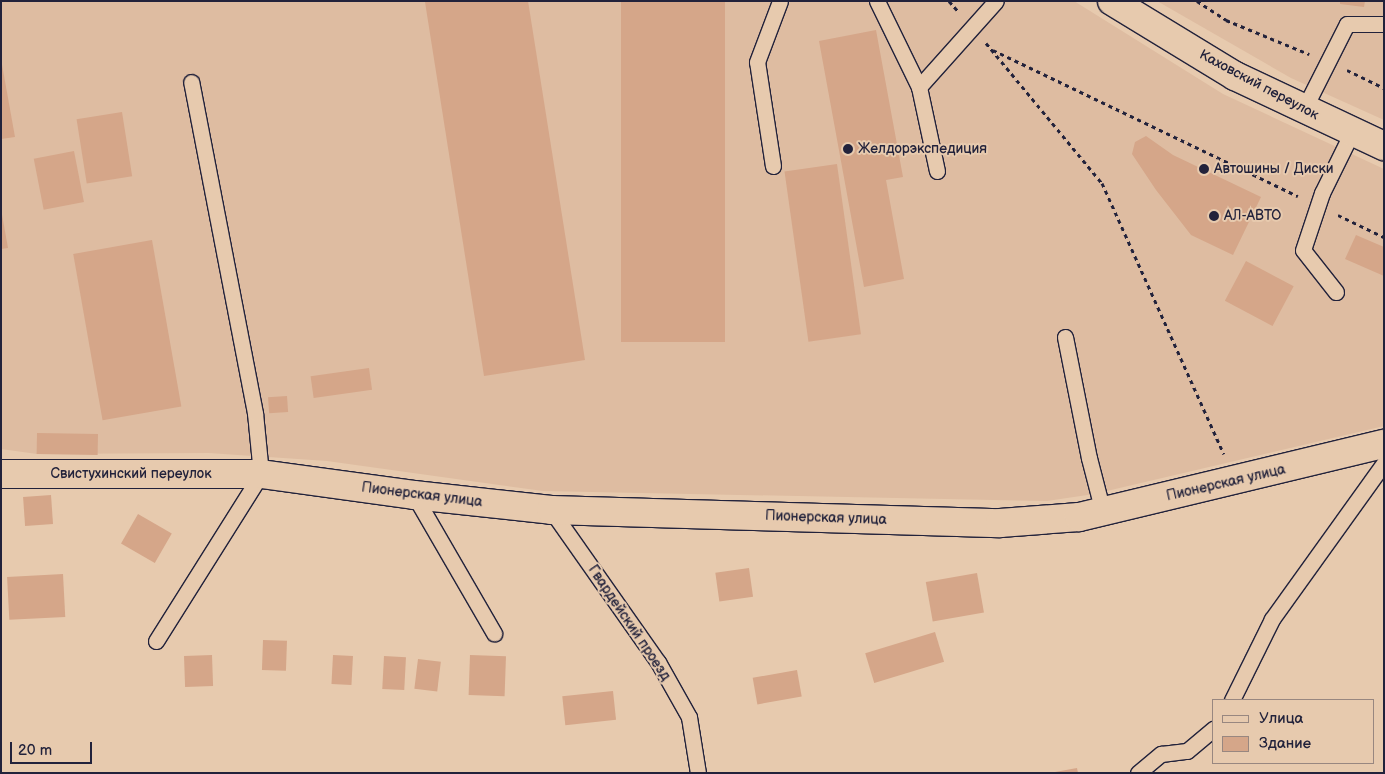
<!DOCTYPE html>
<html>
<head>
<meta charset="utf-8">
<style>
	body { margin:0 }
	#map { position:relative; width:1385px; height:774px; overflow:hidden; background:#e7caae; font-family:"Balsamiq Sans",sans-serif }
	div>[style] { position:absolute }
	[style*='--x'] { left:calc(var(--x)*1px); top:calc(var(--y)*1px); width:calc(var(--w)*1px); rotate:calc(var(--a)*1deg) }
	.built>* { inset:0; background:#debca1 }
	.building>* { inset:0; background:#d5a689; transform-origin:0 0 }
	.path>* { height:3px; margin-top:-1.5px; transform-origin:0; background:repeating-linear-gradient(90deg,#22223b 0 4px,transparent 0 8px) }
	.roads { filter:drop-shadow(1px 0 #22223b) drop-shadow(-1px 0 #22223b) drop-shadow(0 1px #22223b) drop-shadow(0 -1px #22223b) }
	.service>* { height:15px; margin:-7.5px; padding:0 7.5px; transform-origin:7.5px; border-radius:7.5px; background:#e7caae }
	.minor>* { height:28px; margin:-14px; padding:0 14px; transform-origin:14px; border-radius:14px; background:#e7caae }
	.secondary>* { height:28px; margin:-14px; padding:0 14px; transform-origin:14px; border-radius:14px; background:#e7caae }
	.dots>* { width:14px; height:14px; translate:-50% -50%; box-sizing:border-box; border:2px solid #e7caae; border-radius:50% }
	span { translate:-50% -50%; white-space:nowrap; text-align:center; line-height:1.15; -webkit-text-stroke:4px #e7caae; paint-order:stroke }
	.street-label { font-size:14px; color:#22223b }
	.poi-label { font-size:14px; color:#22223b }
	.left { translate:0 -50%; text-align:left }
	.frame { position:absolute; inset:0; border:2px solid #22223b; pointer-events:none }
	.legend { position:absolute; left:1212px; top:699px; width:162px; height:65px; box-sizing:border-box; background:#e7caae; border:1px solid #988780; margin:0; padding:6px 9px; list-style:none; font-size:15px; color:#22223b }
	.legend li { display:flex; align-items:center; gap:10px; height:25px }
	.legend b { width:25px; border:1px solid #988780 }
	.scale { position:absolute; left:10px; top:742px; width:82px; height:22px; box-sizing:border-box; border:2px solid #22223b; border-top:0; padding-left:6px; font-size:15px; line-height:18px; white-space:nowrap; color:#22223b; -webkit-text-stroke:4px #e7caae; paint-order:stroke }
</style>
</head>
<body>
<div id="map">
	<div class="built">
		<i style="clip-path:polygon(1px 1px,1074px 1px,1223px 94px,1384px 169px,1384px 426px,1094px 494px,1047px 501px,543px 491px,327px 461px,209px 453px,37px 454px,1px 449px)"></i>
		<i style="clip-path:polygon(1157px 1px,1384px 1px,1384px 120px,1291px 78px)"></i>
	</div>
	<div class="building">
		<i style="clip-path:polygon(431px 1px,528px 1px,585px 360px,484px 376px,425px 2px)"></i>
		<i style="left:621px;top:1px;width:104px;height:341px"></i>
		<i style="clip-path:polygon(1340px 1px,1365px 1px,1364px 7px,1340px 4px)"></i>
		<i style="clip-path:polygon(876px 30px,903px 177px,886px 180px,904px 279px,864px 287px,819px 41px)"></i>
		<i style="clip-path:polygon(1px 59px,15px 137px,1px 139px)"></i>
		<i style="left:122px;top:112px;width:65px;height:46px;rotate:81deg"></i>
		<i style="clip-path:polygon(1146px 136px,1173px 155px,1261px 197px,1233px 255px,1191px 235px,1156px 190px,1132px 154px,1135px 142px)"></i>
		<i style="left:74px;top:151px;width:52px;height:41px;rotate:79deg"></i>
		<i style="left:837px;top:164px;width:172px;height:53px;rotate:82deg"></i>
		<i style="clip-path:polygon(1px 209px,8px 248px,1px 249px)"></i>
		<i style="clip-path:polygon(1356px 235px,1384px 247px,1384px 276px,1345px 259px)"></i>
		<i style="left:152px;top:240px;width:169px;height:80px;rotate:80deg"></i>
		<i style="left:1246px;top:261px;width:54px;height:45px;rotate:28deg"></i>
		<i style="left:369px;top:368px;width:22px;height:59px;rotate:82deg"></i>
		<i style="left:287px;top:396px;width:16px;height:19px;rotate:86deg"></i>
		<i style="left:37px;top:433px;width:61px;height:21px;rotate:1deg"></i>
		<i style="left:51px;top:495px;width:29px;height:28px;rotate:86deg"></i>
		<i style="left:138px;top:514px;width:39px;height:34px;rotate:30deg"></i>
		<i style="left:749px;top:568px;width:29px;height:34px;rotate:82deg"></i>
		<i style="left:977px;top:573px;width:40px;height:52px;rotate:80deg"></i>
		<i style="left:63px;top:574px;width:43px;height:56px;rotate:87deg"></i>
		<i style="left:935px;top:632px;width:31px;height:73px;rotate:73deg"></i>
		<i style="left:263px;top:640px;width:24px;height:30px;rotate:2deg"></i>
		<i style="left:212px;top:655px;width:31px;height:28px;rotate:88deg"></i>
		<i style="left:333px;top:655px;width:20px;height:29px;rotate:3deg"></i>
		<i style="left:470px;top:655px;width:36px;height:40px;rotate:2deg"></i>
		<i style="left:384px;top:656px;width:22px;height:33px;rotate:3deg"></i>
		<i style="left:418px;top:659px;width:23px;height:30px;rotate:7deg"></i>
		<i style="left:797px;top:670px;width:27px;height:45px;rotate:80deg"></i>
		<i style="left:613px;top:691px;width:29px;height:51px;rotate:84deg"></i>
		<i style="clip-path:polygon(1077px 768px,1078px 773px,1056px 773px,1055px 772px)"></i>
	</div>
	<div class="path">
		<i style="--x:949;--y:1;--w:15;--a:48"></i>
		<i style="--x:1197;--y:1;--w:35;--a:33"></i>
		<i style="--x:1226;--y:20;--w:90;--a:22.3"></i>
		<i style="--x:986;--y:43;--w:182;--a:50.4"></i>
		<i style="--x:1102;--y:183;--w:297;--a:65.8"></i>
		<i style="--x:993;--y:50;--w:338;--a:25.6"></i>
		<i style="--x:1347;--y:70;--w:41;--a:25.9"></i>
		<i style="--x:1338;--y:215;--w:51;--a:25.6"></i>
	</div>
	<div class="roads">
		<div class="service">
			<i style="--x:877;--y:1;--w:96;--a:64"></i>
			<i style="--x:1304;--y:109;--w:95;--a:-63.2"></i>
			<i style="--x:1347;--y:24;--w:37;--a:0"></i>
			<i style="--x:773;--y:166;--w:105;--a:-98.7"></i>
			<i style="--x:757;--y:62;--w:65;--a:-69.3"></i>
			<i style="--x:937;--y:171;--w:86;--a:-102.1"></i>
			<i style="--x:919;--y:87;--w:115;--a:-48.2"></i>
			<i style="--x:1336;--y:292;--w:53;--a:-128.2"></i>
			<i style="--x:1303;--y:250;--w:60;--a:-71.6"></i>
			<i style="--x:1322;--y:193;--w:68;--a:-63.8"></i>
			<i style="--x:1065;--y:337;--w:123;--a:78.8"></i>
			<i style="--x:1089;--y:458;--w:56;--a:75.5"></i>
			<i style="--x:414;--y:495;--w:160;--a:59.9"></i>
			<i style="--x:551;--y:510;--w:186;--a:54.9"></i>
			<i style="--x:658;--y:662;--w:63;--a:60.6"></i>
			<i style="--x:689;--y:717;--w:57;--a:80.9"></i>
			<i style="--x:156;--y:641;--w:197;--a:-57.8"></i>
			<i style="--x:261;--y:474;--w:61;--a:-95.6"></i>
			<i style="--x:255;--y:413;--w:337;--a:-100.9"></i>
			<i style="--x:1232;--y:700;--w:90;--a:-63.7"></i>
			<i style="--x:1272;--y:619;--w:192;--a:-54.3"></i>
			<i style="--x:1138;--y:773;--w:30;--a:-40"></i>
			<i style="--x:1161;--y:754;--w:26;--a:-7"></i>
			<i style="--x:1187;--y:751;--w:35;--a:-40"></i>
		</div>
		<div class="minor">
			<i style="--x:1;--y:474;--w:260;--a:0"></i>
			<i style="--x:261;--y:474;--w:154;--a:7.8"></i>
			<i style="--x:414;--y:495;--w:138;--a:6.2"></i>
			<i style="--x:551;--y:510;--w:449;--a:1.7"></i>
			<i style="--x:1000;--y:523;--w:79;--a:-4.3"></i>
			<i style="--x:1079;--y:517;--w:314;--a:-13.5"></i>
		</div>
		<div class="secondary">
			<i style="--x:1112;--y:1;--w:144;--a:31.4"></i>
			<i style="--x:1235;--y:76;--w:165;--a:25.2"></i>
		</div>
	</div>
	<div class="dots">
		<i style="left:848px;top:149px;background:#22223b"></i>
		<i style="left:1204px;top:169px;background:#22223b"></i>
		<i style="left:1214px;top:216px;background:#22223b"></i>
	</div>
	<div class="street-label">
		<span style="left:1259px;top:85px;rotate:28deg">Каховский переулок</span>
		<span style="left:131px;top:474px">Свистухинский переулок</span>
		<span style="left:1226px;top:483px;rotate:-13deg">Пионерская улица</span>
		<span style="left:422px;top:495px;rotate:7deg">Пионерская улица</span>
		<span style="left:826px;top:518px;rotate:2deg">Пионерская улица</span>
		<span style="left:629px;top:623px;rotate:56deg">Гвардейский проезд</span>
	</div>
	<div class="poi-label">
		<span class="left" style="left:858px;top:149px">Желдорэкспедиция</span>
		<span class="left" style="left:1214px;top:169px">Автошины / Диски</span>
		<span class="left" style="left:1224px;top:216px">АЛ-АВТО</span>
	</div>
	<div class="frame"></div>
	<ul class="legend">
	<li><b style="height:6px;background:#e7caae"></b>Улица</li>
	<li><b style="height:14px;background:#d5a689"></b>Здание</li>
	</ul>
	<div class="scale">20 m</div>
</div>
</body>
</html>
